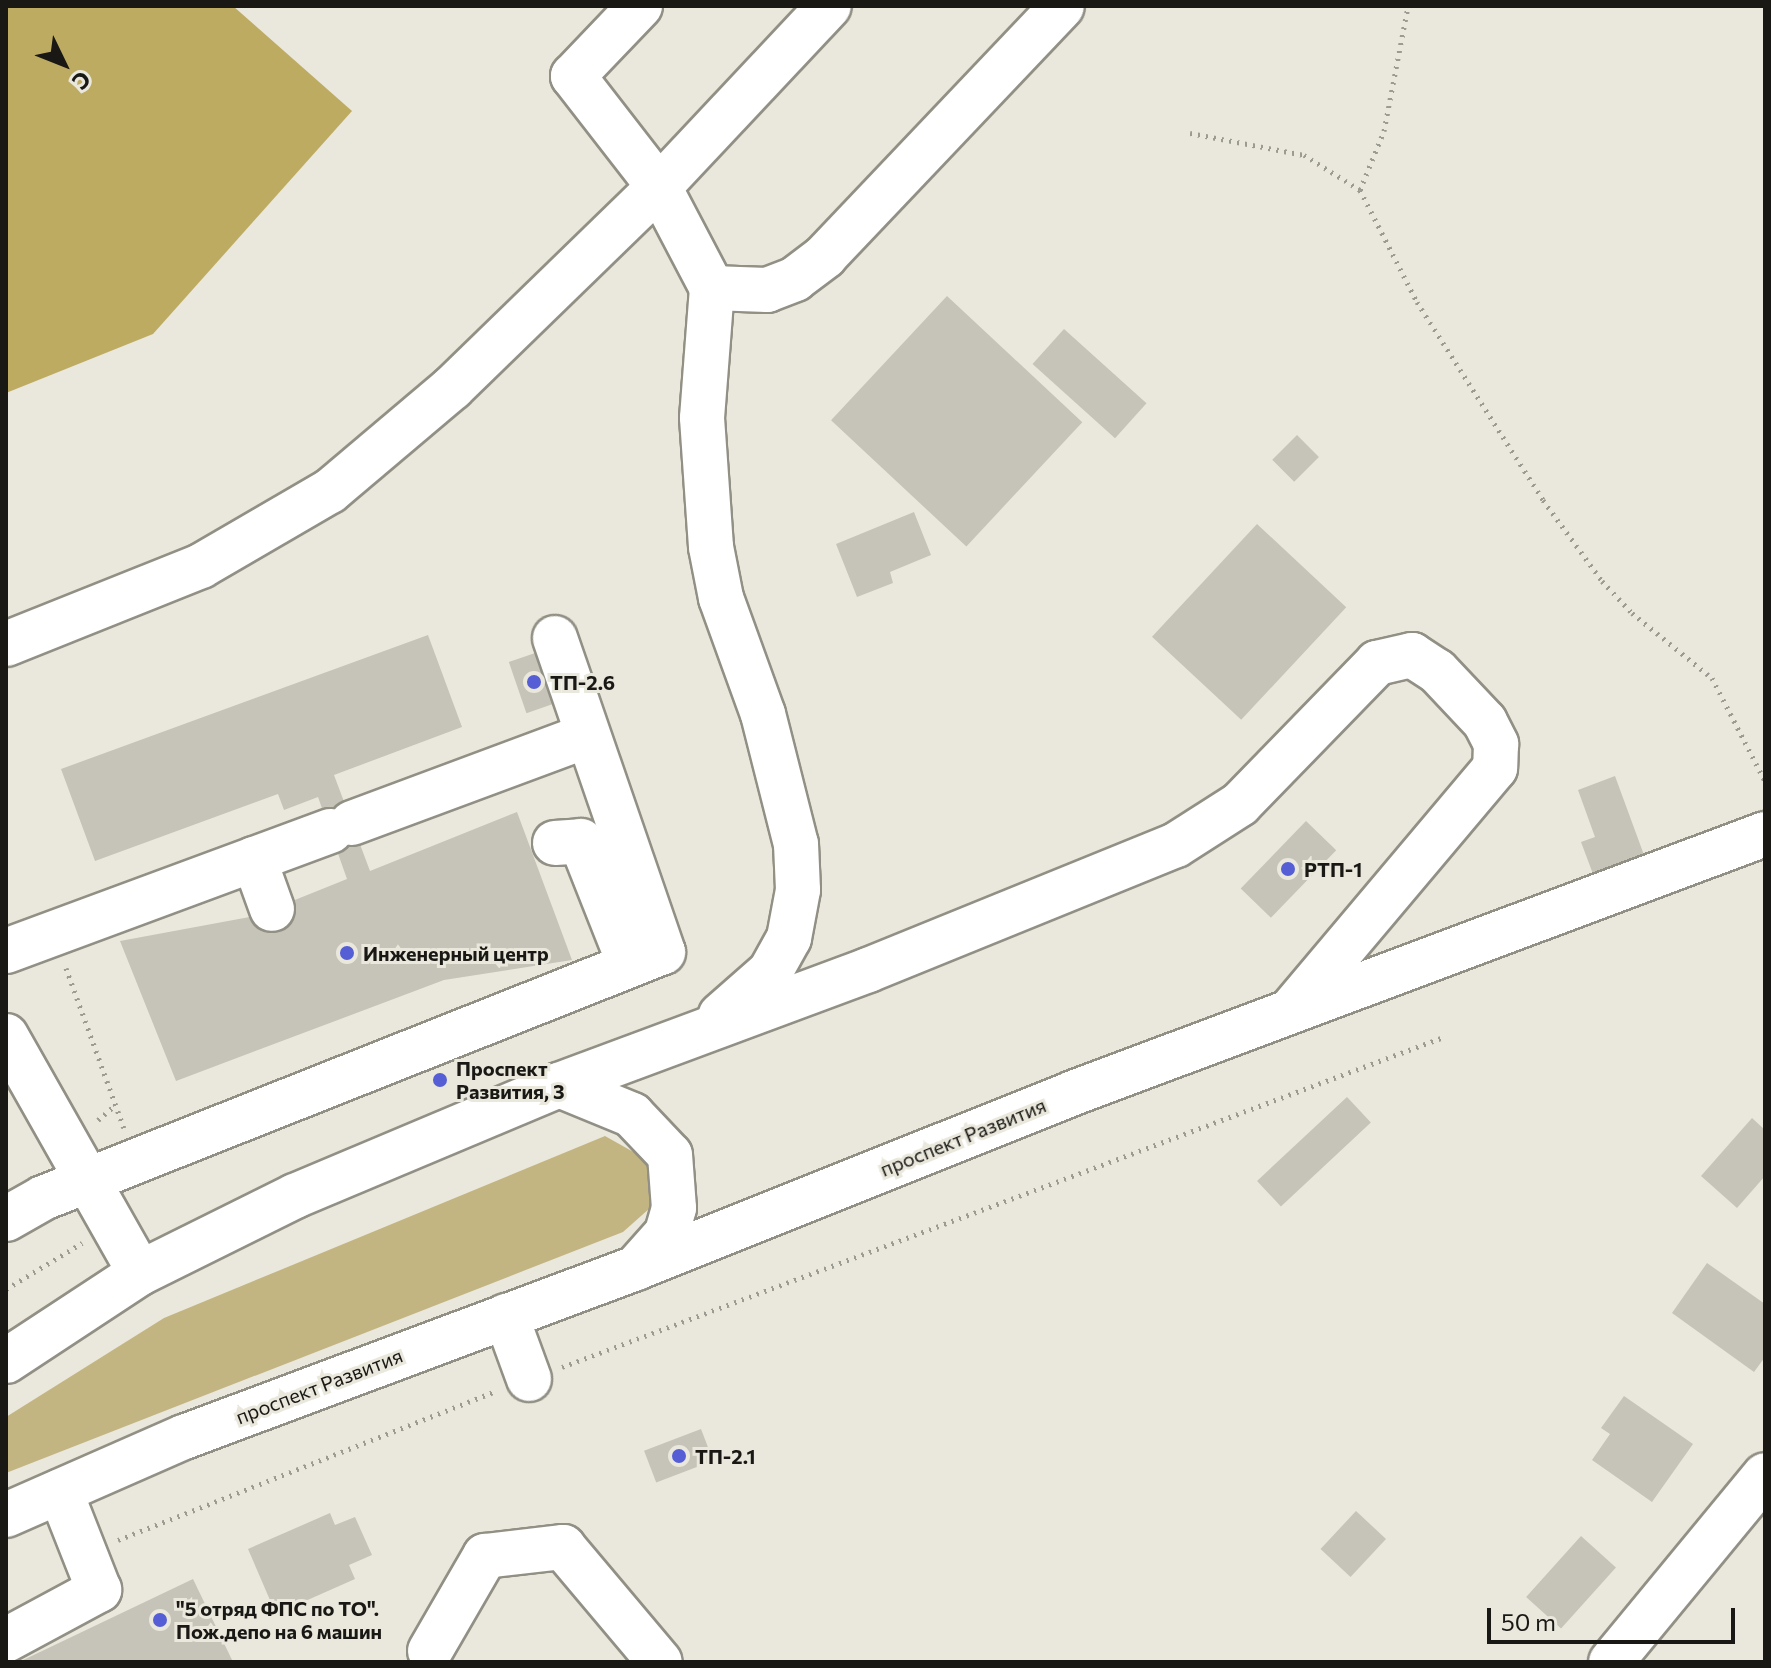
<!DOCTYPE html>
<html>
<head>
<meta charset="utf-8">
<style>
	body { margin:0 }
	#map { position:relative; width:1771px; height:1668px; overflow:hidden; background:#eae8dc; font-family:Commissioner,sans-serif }
	div>[style] { position:absolute }
	[style*='--x'] { left:calc(var(--x)*1px); top:calc(var(--y)*1px); width:calc(var(--w)*1px); rotate:calc(var(--a)*1deg) }
	.green>* { inset:0; background:#c3b581 }
	.forest>* { inset:0; background:#beab62 }
	.building>* { inset:0; background:#c6c3b8; transform-origin:0 0 }
	.path>* { height:5px; margin-top:-2.5px; transform-origin:0; background:repeating-linear-gradient(90deg,#9c9b92 0 2px,transparent 0 8px) }
	.roads { filter:drop-shadow(2px 0 #929085) drop-shadow(-2px 0 #929085) drop-shadow(0 2px #929085) drop-shadow(0 -2px #929085) }
	.minor>* { height:44px; margin:-22px; padding:0 22px; transform-origin:22px; border-radius:22px; background:#fff }
	.dots>* { width:22px; height:22px; translate:-50% -50%; box-sizing:border-box; border:4px solid #eae8dc; border-radius:50% }
	span { translate:-50% -50%; white-space:nowrap; text-align:center; line-height:1.15; -webkit-text-stroke:6px #eae8dc; paint-order:stroke }
	.poi-label { font-size:20px; color:#191814; font-weight:700 }
	.left { translate:0 -50%; text-align:left }
	.street-label { font-size:20px; color:#191814 }
	.frame { position:absolute; inset:0; border:8px solid #191814; pointer-events:none }
	.north { position:absolute; left:24px; top:24px; width:80px; height:80px; -webkit-text-stroke:6px #eae8dc; paint-order:stroke; rotate:133deg; font-size:22px; font-weight:700; line-height:32px; text-align:center; color:#191814 }
	.north::after { content:''; display:block; margin:auto; width:28px; height:36px; background:#191814; clip-path:polygon(50% 0,100% 100%,50% 72%,0 100%) }
	.scale { position:absolute; left:1487px; top:1608px; width:248px; height:36px; box-sizing:border-box; border:4px solid #191814; border-top:0; padding-left:10px; font-size:24px; line-height:28px; white-space:nowrap; color:#191814; -webkit-text-stroke:6px #eae8dc; paint-order:stroke }
</style>
</head>
<body>
<div id="map">
	<div class="green">
		<i style="clip-path:polygon(605px 1136px,637px 1154px,652px 1172px,650px 1208px,623px 1232px,6px 1473px,6px 1417px,164px 1318px)"></i>
	</div>
	<div class="forest">
		<i style="clip-path:polygon(6px 6px,233px 6px,352px 111px,153px 334px,6px 393px)"></i>
	</div>
	<div class="building">
		<i style="left:947px;top:296px;width:185px;height:170px;rotate:43deg"></i>
		<i style="left:1064px;top:329px;width:111px;height:47px;rotate:42deg"></i>
		<i style="left:1297px;top:435px;width:31px;height:35px;rotate:45deg"></i>
		<i style="clip-path:polygon(914px 512px,931px 555px,890px 572px,893px 583px,857px 597px,836px 544px)"></i>
		<i style="left:1257px;top:524px;width:122px;height:154px;rotate:43deg"></i>
		<i style="clip-path:polygon(428px 635px,462px 727px,334px 775px,370px 871px,517px 812px,572px 960px,444px 980px,176px 1081px,120px 941px,255px 916px,347px 879px,318px 797px,284px 810px,278px 794px,95px 861px,61px 769px)"></i>
		<i style="left:541px;top:651px;width:54px;height:34px;rotate:71deg"></i>
		<i style="clip-path:polygon(1615px 776px,1644px 855px,1593px 874px,1581px 842px,1595px 837px,1578px 790px)"></i>
		<i style="left:1306px;top:821px;width:42px;height:94px;rotate:44deg"></i>
		<i style="left:1347px;top:1097px;width:35px;height:123px;rotate:47deg"></i>
		<i style="clip-path:polygon(1752px 1118px,1765px 1130px,1765px 1176px,1737px 1208px,1701px 1176px)"></i>
		<i style="clip-path:polygon(1707px 1263px,1765px 1304px,1765px 1357px,1754px 1372px,1672px 1313px)"></i>
		<i style="clip-path:polygon(1624px 1396px,1693px 1444px,1652px 1502px,1592px 1460px,1610px 1434px,1601px 1428px)"></i>
		<i style="left:701px;top:1429px;width:34px;height:61px;rotate:69deg"></i>
		<i style="left:1356px;top:1511px;width:41px;height:52px;rotate:43deg"></i>
		<i style="clip-path:polygon(330px 1513px,335px 1525px,355px 1517px,372px 1555px,349px 1565px,355px 1579px,276px 1614px,248px 1549px)"></i>
		<i style="left:1581px;top:1536px;width:47px;height:82px;rotate:42deg"></i>
		<i style="clip-path:polygon(193px 1579px,233px 1662px,19px 1662px)"></i>
	</div>
	<div class="path">
		<i style="--x:1190;--y:133;--w:116;--a:10.9"></i>
		<i style="--x:1304;--y:155;--w:66;--a:32"></i>
		<i style="--x:1360;--y:190;--w:126;--a:63"></i>
		<i style="--x:1417;--y:302;--w:235;--a:57.5"></i>
		<i style="--x:1543;--y:500;--w:100;--a:53.9"></i>
		<i style="--x:1602;--y:581;--w:44;--a:46.8"></i>
		<i style="--x:1632;--y:613;--w:103;--a:39.1"></i>
		<i style="--x:1712;--y:678;--w:116;--a:62.8"></i>
		<i style="--x:1360;--y:190;--w:64;--a:-67.9"></i>
		<i style="--x:1384;--y:131;--w:127;--a:-79.1"></i>
		<i style="--x:66;--y:968;--w:170;--a:70.1"></i>
		<i style="--x:98;--y:1120;--w:23;--a:-41"></i>
		<i style="--x:6;--y:1289;--w:89;--a:-31.2"></i>
		<i style="--x:562;--y:1367;--w:939;--a:-20.52"></i>
		<i style="--x:118;--y:1540;--w:406;--a:-21.5"></i>
	</div>
	<div class="roads">
		<div class="minor">
			<i style="--x:640;--y:6;--w:97;--a:133.7"></i>
			<i style="--x:573;--y:76;--w:140;--a:52.2"></i>
			<i style="--x:659;--y:187;--w:114;--a:62.3"></i>
			<i style="--x:712;--y:288;--w:130;--a:94.4"></i>
			<i style="--x:702;--y:418;--w:129;--a:86"></i>
			<i style="--x:711;--y:547;--w:52;--a:78.9"></i>
			<i style="--x:721;--y:598;--w:123;--a:70.1"></i>
			<i style="--x:763;--y:714;--w:134;--a:75.8"></i>
			<i style="--x:796;--y:844;--w:46;--a:87.5"></i>
			<i style="--x:798;--y:890;--w:49;--a:100.6"></i>
			<i style="--x:789;--y:938;--w:38;--a:119"></i>
			<i style="--x:771;--y:971;--w:67;--a:138.7"></i>
			<i style="--x:712;--y:288;--w:55;--a:2.1"></i>
			<i style="--x:767;--y:290;--w:30;--a:-21"></i>
			<i style="--x:795;--y:279;--w:38;--a:-37"></i>
			<i style="--x:825;--y:256;--w:344;--a:-46.5"></i>
			<i style="--x:6;--y:644;--w:210;--a:-21.8"></i>
			<i style="--x:201;--y:566;--w:149;--a:-30.2"></i>
			<i style="--x:330;--y:491;--w:160;--a:-40.2"></i>
			<i style="--x:452;--y:388;--w:289;--a:-44.2"></i>
			<i style="--x:659;--y:187;--w:248;--a:-46.8"></i>
			<i style="--x:352;--y:823;--w:250;--a:-20.4"></i>
			<i style="--x:555;--y:843;--w:26;--a:-4"></i>
			<i style="--x:581;--y:841;--w:133;--a:68.4"></i>
			<i style="--x:254;--y:859;--w:53;--a:70.2"></i>
			<i style="--x:6;--y:951;--w:346;--a:-20.3"></i>
			<i style="--x:6;--y:1036;--w:272;--a:60.5"></i>
			<i style="--x:559;--y:1085;--w:79;--a:22.3"></i>
			<i style="--x:632;--y:1115;--w:55;--a:46.5"></i>
			<i style="--x:670;--y:1155;--w:53;--a:85.7"></i>
			<i style="--x:674;--y:1208;--w:26;--a:106"></i>
			<i style="--x:667;--y:1233;--w:47;--a:131.5"></i>
			<i style="--x:6;--y:1219;--w:43;--a:-29.6"></i>
			<i style="--x:43;--y:1198;--w:667;--a:-21.64"></i>
			<i style="--x:663;--y:952;--w:332;--a:-109"></i>
			<i style="--x:506;--y:1316;--w:67;--a:69.9"></i>
			<i style="--x:6;--y:1361;--w:160;--a:-33.3"></i>
			<i style="--x:140;--y:1273;--w:173;--a:-26.4"></i>
			<i style="--x:295;--y:1196;--w:286;--a:-22.8"></i>
			<i style="--x:559;--y:1085;--w:330;--a:-20.4"></i>
			<i style="--x:868;--y:970;--w:332;--a:-22.1"></i>
			<i style="--x:1176;--y:845;--w:76;--a:-32.6"></i>
			<i style="--x:1240;--y:804;--w:197;--a:-45.8"></i>
			<i style="--x:1377;--y:663;--w:36;--a:-13"></i>
			<i style="--x:1412;--y:655;--w:30;--a:33"></i>
			<i style="--x:1437;--y:671;--w:70;--a:46.7"></i>
			<i style="--x:1485;--y:722;--w:25;--a:63"></i>
			<i style="--x:1496;--y:744;--w:24;--a:92"></i>
			<i style="--x:1495;--y:768;--w:317;--a:130.1"></i>
			<i style="--x:6;--y:1515;--w:194;--a:-23.7"></i>
			<i style="--x:184;--y:1437;--w:483;--a:-20.5"></i>
			<i style="--x:636;--y:1268;--w:471;--a:-21.8"></i>
			<i style="--x:1073;--y:1093;--w:739;--a:-20.52"></i>
			<i style="--x:6;--y:1640;--w:106;--a:-28.3"></i>
			<i style="--x:99;--y:1590;--w:106;--a:-111.5"></i>
			<i style="--x:430;--y:1651;--w:110;--a:-59.9"></i>
			<i style="--x:485;--y:1556;--w:79;--a:-6.6"></i>
			<i style="--x:563;--y:1547;--w:150;--a:49.9"></i>
			<i style="--x:1611;--y:1662;--w:242;--a:-50.5"></i>
		</div>
	</div>
	<div class="dots">
		<i style="left:534px;top:682px;background:#555ed5"></i>
		<i style="left:1288px;top:869px;background:#555ed5"></i>
		<i style="left:347px;top:953px;background:#555ed5"></i>
		<i style="left:440px;top:1080px;background:#555ed5"></i>
		<i style="left:679px;top:1456px;background:#555ed5"></i>
		<i style="left:160px;top:1620px;background:#555ed5"></i>
	</div>
	<div class="poi-label">
		<span class="left" style="left:550px;top:682px">ТП-2.6</span>
		<span class="left" style="left:1304px;top:869px">РТП-1</span>
		<span class="left" style="left:363px;top:953px">Инженерный центр</span>
		<span class="left" style="left:456px;top:1080px">Проспект<br>Развития, 3</span>
		<span class="left" style="left:695px;top:1456px">ТП-2.1</span>
		<span class="left" style="left:176px;top:1620px">"5 отряд ФПС по ТО".<br>Пож.депо на 6 машин</span>
	</div>
	<div class="street-label">
		<span style="left:963px;top:1137px;rotate:-22deg">проспект Развития</span>
		<span style="left:319px;top:1386px;rotate:-21deg">проспект Развития</span>
	</div>
	<div class="frame"></div>
	<div class="north">С</div>
	<div class="scale">50 m</div>
</div>
</body>
</html>
